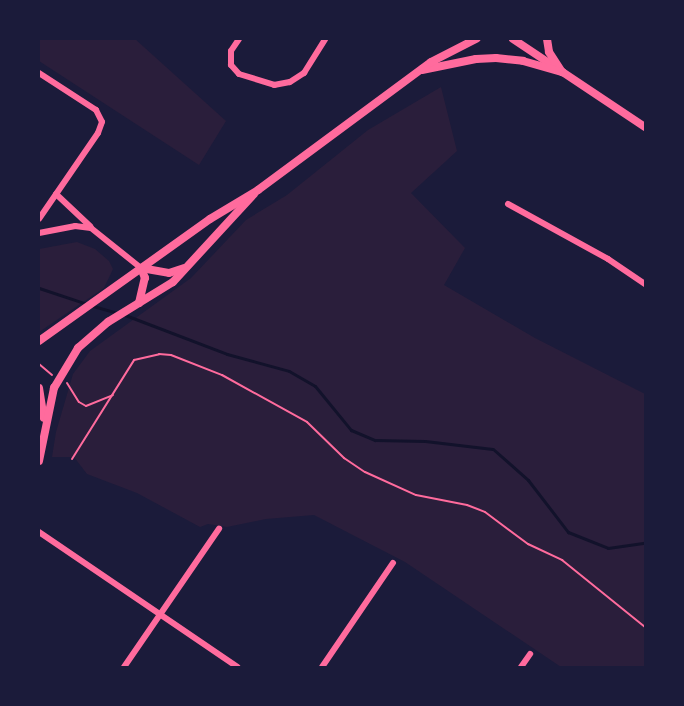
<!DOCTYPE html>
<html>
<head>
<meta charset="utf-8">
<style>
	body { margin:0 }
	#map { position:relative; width:684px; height:706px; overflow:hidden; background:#1b1b3a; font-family:"Exo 2",sans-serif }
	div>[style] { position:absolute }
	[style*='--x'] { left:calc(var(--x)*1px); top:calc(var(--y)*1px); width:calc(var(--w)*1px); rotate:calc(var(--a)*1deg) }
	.green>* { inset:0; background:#2a1e3b }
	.stream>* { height:3px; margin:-1.5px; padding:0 1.5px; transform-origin:1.5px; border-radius:1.5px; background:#12122b }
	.path>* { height:2px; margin:-1px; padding:0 1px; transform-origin:1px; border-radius:1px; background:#ff6b9d }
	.minor>* { height:6px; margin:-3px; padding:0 3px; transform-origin:3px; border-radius:3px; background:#ff6b9d }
	.tertiary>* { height:8px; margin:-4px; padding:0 4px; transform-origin:4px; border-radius:4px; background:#ff6b9d }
	.secondary>* { height:8px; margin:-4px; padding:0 4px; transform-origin:4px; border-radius:4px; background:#ff6b9d }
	span { translate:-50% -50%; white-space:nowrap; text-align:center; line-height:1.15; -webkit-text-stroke:6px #1b1b3a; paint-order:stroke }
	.frame { position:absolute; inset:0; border:40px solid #1b1b3a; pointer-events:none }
</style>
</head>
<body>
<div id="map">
	<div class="green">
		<i style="clip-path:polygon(39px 39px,135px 39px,226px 121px,199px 165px,39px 61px)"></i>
		<i style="clip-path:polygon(441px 87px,457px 151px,411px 193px,465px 248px,444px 285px,535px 338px,645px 394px,645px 667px,561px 667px,405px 562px,314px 515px,266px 519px,227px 527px,208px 524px,200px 527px,137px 493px,87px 474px,74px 457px,52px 457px,56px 432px,73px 374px,90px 351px,191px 278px,246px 220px,287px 195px,368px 130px)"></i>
		<i style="clip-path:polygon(77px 242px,95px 249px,109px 261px,113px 269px,104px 288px,39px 332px,39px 249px)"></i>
	</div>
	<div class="stream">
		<i style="--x:39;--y:288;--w:51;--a:18.4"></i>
		<i style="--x:93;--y:306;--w:26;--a:16"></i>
		<i style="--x:125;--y:315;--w:109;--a:20.9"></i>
		<i style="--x:227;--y:354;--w:64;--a:15.3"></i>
		<i style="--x:289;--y:371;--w:30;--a:30"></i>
		<i style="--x:315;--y:386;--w:57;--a:50.7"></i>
		<i style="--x:351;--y:430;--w:26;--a:23"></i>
		<i style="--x:375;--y:440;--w:50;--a:1.1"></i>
		<i style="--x:425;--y:441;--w:68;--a:6.7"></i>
		<i style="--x:493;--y:449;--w:47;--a:41.5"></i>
		<i style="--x:528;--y:480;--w:66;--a:52.4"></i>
		<i style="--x:568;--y:532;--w:43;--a:21.8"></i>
		<i style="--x:608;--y:548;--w:37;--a:-8"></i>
	</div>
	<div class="path">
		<i style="--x:39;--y:364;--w:17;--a:40"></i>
		<i style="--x:67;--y:383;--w:22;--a:58"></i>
		<i style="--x:79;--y:402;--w:8;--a:30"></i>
		<i style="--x:86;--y:406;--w:29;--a:-22"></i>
		<i style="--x:72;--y:459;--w:117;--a:-57.9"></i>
		<i style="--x:134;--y:360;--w:26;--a:-13"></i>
		<i style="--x:159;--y:354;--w:12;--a:5"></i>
		<i style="--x:171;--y:355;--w:55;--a:21.4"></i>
		<i style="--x:222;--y:375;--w:97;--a:28.9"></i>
		<i style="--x:307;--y:422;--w:52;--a:44.2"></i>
		<i style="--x:344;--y:458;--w:25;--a:34"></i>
		<i style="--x:365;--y:472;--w:56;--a:24.3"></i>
		<i style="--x:416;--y:495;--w:52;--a:11.1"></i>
		<i style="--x:467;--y:505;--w:19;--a:21"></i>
		<i style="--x:485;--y:512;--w:54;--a:36.7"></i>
		<i style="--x:528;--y:544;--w:38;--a:25"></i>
		<i style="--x:562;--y:560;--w:107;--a:38.9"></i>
	</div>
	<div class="minor">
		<i style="--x:239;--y:39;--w:14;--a:124"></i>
		<i style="--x:231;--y:51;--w:14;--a:90"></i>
		<i style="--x:231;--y:65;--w:12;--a:48"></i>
		<i style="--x:239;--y:74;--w:37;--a:17"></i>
		<i style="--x:274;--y:85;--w:16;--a:-11"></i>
		<i style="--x:290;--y:82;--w:17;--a:-33"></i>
		<i style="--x:304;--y:73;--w:40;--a:-58"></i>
		<i style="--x:39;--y:73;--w:68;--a:33"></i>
		<i style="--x:96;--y:110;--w:13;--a:63"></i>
		<i style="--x:102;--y:122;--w:12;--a:110"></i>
		<i style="--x:98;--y:133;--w:104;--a:124.5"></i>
		<i style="--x:56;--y:194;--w:47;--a:43.3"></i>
		<i style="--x:508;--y:204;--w:114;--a:28.8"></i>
		<i style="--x:608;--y:259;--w:45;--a:34"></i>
		<i style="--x:39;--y:233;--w:37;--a:-11"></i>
		<i style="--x:75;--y:226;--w:16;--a:7"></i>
		<i style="--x:91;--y:228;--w:64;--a:38.7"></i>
		<i style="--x:39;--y:532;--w:240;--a:34.2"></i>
		<i style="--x:124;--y:667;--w:168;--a:-55.5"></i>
		<i style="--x:322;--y:667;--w:126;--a:-55.7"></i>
		<i style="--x:521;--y:667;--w:16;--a:-55"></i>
	</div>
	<div class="tertiary">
		<i style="--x:513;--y:39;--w:159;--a:33.7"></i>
	</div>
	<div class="secondary">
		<i style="--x:547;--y:39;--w:13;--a:81"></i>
		<i style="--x:549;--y:52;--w:24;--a:57"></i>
		<i style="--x:422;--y:70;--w:55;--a:-11.5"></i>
		<i style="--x:476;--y:59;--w:20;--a:-3"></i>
		<i style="--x:496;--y:58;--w:27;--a:6"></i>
		<i style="--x:523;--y:61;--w:41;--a:15.8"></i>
		<i style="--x:141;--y:268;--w:28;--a:10"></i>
		<i style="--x:169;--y:273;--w:16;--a:-18"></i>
		<i style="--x:139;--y:303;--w:26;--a:-77"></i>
		<i style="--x:145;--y:278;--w:11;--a:-112"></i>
		<i style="--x:39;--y:341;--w:210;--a:-35.5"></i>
		<i style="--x:210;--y:219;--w:56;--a:-31.1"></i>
		<i style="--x:258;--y:190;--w:215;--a:-36.5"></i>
		<i style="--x:431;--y:62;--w:51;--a:-27.1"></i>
		<i style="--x:39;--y:388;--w:30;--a:81"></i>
		<i style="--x:39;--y:461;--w:75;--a:-78.4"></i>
		<i style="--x:54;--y:388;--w:47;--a:-59"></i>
		<i style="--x:78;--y:348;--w:40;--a:-41"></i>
		<i style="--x:108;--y:322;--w:76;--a:-31.6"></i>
		<i style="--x:173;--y:282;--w:120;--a:-47.4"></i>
	</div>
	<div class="frame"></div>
</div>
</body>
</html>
